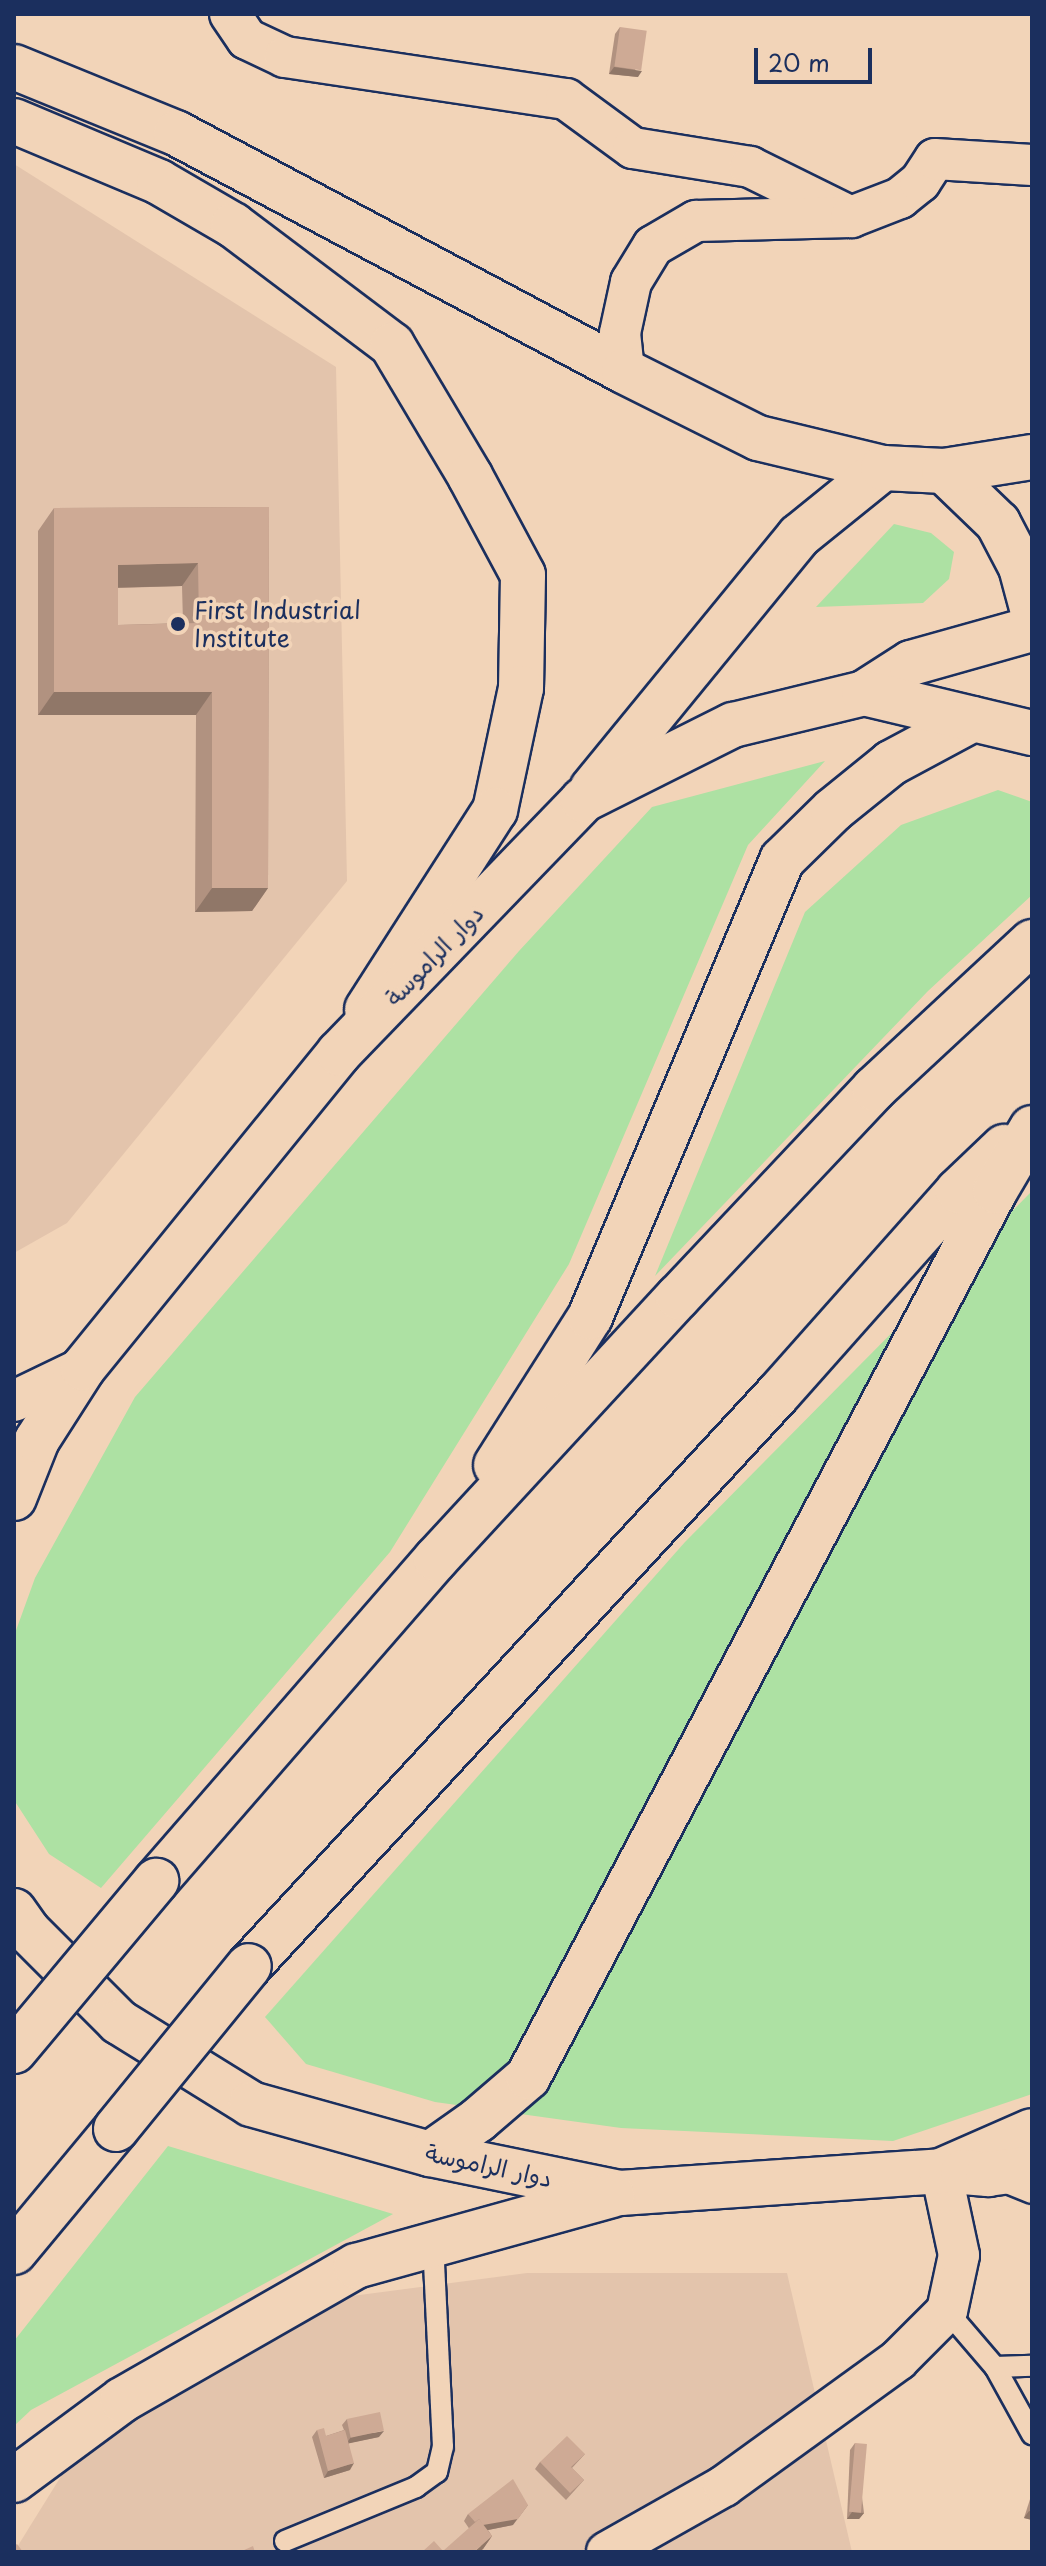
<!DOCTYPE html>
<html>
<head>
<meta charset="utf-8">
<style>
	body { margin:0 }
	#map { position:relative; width:1046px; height:2566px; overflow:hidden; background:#f2d4b8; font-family:"Playpen Sans","Playpen Sans Arabic",sans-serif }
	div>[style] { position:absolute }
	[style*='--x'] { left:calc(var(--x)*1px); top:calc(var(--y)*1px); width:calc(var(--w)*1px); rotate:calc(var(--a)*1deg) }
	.built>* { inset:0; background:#e3c4ac }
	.green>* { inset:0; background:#ade1a3 }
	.roads { filter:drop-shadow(2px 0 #1b2f5e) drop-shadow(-2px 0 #1b2f5e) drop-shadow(0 2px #1b2f5e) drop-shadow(0 -2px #1b2f5e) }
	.lane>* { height:20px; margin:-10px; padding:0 10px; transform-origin:10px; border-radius:10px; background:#f2d4b8 }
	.street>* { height:40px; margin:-20px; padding:0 20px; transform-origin:20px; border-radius:20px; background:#f2d4b8 }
	.secondary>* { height:44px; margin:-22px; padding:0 22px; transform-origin:22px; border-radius:22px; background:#f2d4b8 }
	.highway>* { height:44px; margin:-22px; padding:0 22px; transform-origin:22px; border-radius:22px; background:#f2d4b8 }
	.bridges { filter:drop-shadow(2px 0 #1b2f5e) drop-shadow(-2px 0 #1b2f5e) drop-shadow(0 2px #1b2f5e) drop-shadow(0 -2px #1b2f5e) }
	.highway-bridge>* { height:44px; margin:-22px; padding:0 22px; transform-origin:22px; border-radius:22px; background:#f2d4b8 }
	.wall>* { inset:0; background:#b19280 }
	.shaded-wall>* { inset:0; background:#907768 }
	.building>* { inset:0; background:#ceaa95; transform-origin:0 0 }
	.dots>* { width:22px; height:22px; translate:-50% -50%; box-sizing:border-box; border:4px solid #f2d4b8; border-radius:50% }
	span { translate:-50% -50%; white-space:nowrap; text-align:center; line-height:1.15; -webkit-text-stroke:7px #f2d4b8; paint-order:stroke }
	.poi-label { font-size:24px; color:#1b2f5e }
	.left { translate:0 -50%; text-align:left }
	.street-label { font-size:24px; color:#1b2f5e }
	.frame { position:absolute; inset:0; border:16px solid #1b2f5e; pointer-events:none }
	.scale { position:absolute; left:754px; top:48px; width:118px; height:36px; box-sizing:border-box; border:4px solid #1b2f5e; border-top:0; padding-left:10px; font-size:24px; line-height:28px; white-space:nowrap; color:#1b2f5e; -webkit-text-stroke:6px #f2d4b8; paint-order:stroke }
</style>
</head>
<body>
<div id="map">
	<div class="built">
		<i style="clip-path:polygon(14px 164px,336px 367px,347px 881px,67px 1223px,14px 1253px)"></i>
		<i style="clip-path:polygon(527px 2273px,787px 2273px,852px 2552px,14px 2552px,73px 2457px,352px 2296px)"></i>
	</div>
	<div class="green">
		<i style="clip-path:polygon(894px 524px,931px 533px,954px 552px,949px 579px,923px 603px,816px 607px)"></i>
		<i style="clip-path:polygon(825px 761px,748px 845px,569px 1264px,390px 1552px,101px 1888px,49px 1854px,14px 1800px,14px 1636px,35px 1578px,135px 1397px,519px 951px,652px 807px)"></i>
		<i style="clip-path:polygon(998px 790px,1032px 802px,1032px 895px,928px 991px,655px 1276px,805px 912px,901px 825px)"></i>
		<i style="clip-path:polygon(1032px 1191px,1032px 2094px,893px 2141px,621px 2128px,435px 2102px,306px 2064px,265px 2017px,685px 1542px)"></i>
		<i style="clip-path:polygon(168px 2146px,393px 2214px,31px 2410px,14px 2426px,14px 2341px)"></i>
	</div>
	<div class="roads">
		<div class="lane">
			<i style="--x:1002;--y:2181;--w:32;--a:22"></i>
			<i style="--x:947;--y:2311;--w:74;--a:49.4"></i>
			<i style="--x:995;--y:2367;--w:77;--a:61.1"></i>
			<i style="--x:995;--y:2367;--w:37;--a:-2"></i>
			<i style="--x:285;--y:2541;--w:142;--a:-22.4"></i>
			<i style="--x:416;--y:2487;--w:26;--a:-36"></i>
			<i style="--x:437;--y:2472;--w:26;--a:-77"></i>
			<i style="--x:443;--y:2447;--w:202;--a:-92.8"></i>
		</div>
		<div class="street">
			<i style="--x:230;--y:14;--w:30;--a:56"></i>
			<i style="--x:247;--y:39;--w:42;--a:25.3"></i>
			<i style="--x:285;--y:57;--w:284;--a:8.5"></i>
			<i style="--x:566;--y:99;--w:83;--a:36.2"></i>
			<i style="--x:633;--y:148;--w:119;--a:9.2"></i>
			<i style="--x:750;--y:167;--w:113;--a:26.3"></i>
			<i style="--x:624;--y:371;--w:38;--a:-96"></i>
			<i style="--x:620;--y:333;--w:52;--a:-77.8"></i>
			<i style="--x:631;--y:282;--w:42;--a:-58.6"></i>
			<i style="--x:653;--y:246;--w:50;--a:-30.2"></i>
			<i style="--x:696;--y:221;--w:155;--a:-1.5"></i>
			<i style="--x:851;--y:217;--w:53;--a:-21.2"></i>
			<i style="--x:900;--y:198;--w:26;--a:-39"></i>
			<i style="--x:920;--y:182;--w:27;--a:-57"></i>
			<i style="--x:935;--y:159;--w:97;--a:3.5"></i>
			<i style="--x:14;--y:1401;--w:76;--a:-25.6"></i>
			<i style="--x:607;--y:2552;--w:134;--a:-29.4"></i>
			<i style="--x:724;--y:2486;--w:215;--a:-35.9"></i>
			<i style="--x:898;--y:2360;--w:69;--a:-45"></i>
			<i style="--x:947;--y:2311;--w:57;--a:-77.9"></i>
			<i style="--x:959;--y:2255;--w:86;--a:-102.1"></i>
		</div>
		<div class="secondary">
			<i style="--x:14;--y:67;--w:175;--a:22.2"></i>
			<i style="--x:176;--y:133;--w:507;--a:27.98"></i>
			<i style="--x:624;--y:371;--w:150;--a:26.6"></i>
			<i style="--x:758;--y:438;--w:129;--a:13.5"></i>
			<i style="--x:14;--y:121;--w:157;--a:22.8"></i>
			<i style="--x:159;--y:182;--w:86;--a:30.2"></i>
			<i style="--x:233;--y:225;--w:199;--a:37"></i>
			<i style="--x:392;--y:345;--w:152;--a:59.2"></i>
			<i style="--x:470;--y:476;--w:112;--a:61.8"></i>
			<i style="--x:523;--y:575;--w:113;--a:91"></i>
			<i style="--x:521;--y:688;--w:125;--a:102"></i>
			<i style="--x:495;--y:810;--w:237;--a:122.7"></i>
		</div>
		<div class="highway">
			<i style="--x:944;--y:471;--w:75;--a:43.9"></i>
			<i style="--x:998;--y:523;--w:50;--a:62.4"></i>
			<i style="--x:1021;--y:567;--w:42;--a:75"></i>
			<i style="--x:864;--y:693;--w:56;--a:-32.6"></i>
			<i style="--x:911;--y:663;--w:126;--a:-15.7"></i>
			<i style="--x:592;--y:789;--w:327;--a:-50.7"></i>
			<i style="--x:799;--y:536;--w:108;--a:-39"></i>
			<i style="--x:883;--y:468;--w:61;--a:2.8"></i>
			<i style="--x:944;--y:471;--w:89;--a:-9"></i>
			<i style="--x:496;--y:1465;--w:175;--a:-57.6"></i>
			<i style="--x:590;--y:1317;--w:496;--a:-67.2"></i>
			<i style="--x:782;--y:860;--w:71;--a:-44.4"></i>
			<i style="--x:833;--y:810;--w:75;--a:-39"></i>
			<i style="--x:891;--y:763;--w:93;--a:-28.2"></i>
			<i style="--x:14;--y:1498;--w:62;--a:-68.4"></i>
			<i style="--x:37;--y:1440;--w:85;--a:-57.4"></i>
			<i style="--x:83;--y:1368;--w:406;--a:-50.9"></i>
			<i style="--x:339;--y:1053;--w:351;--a:-46"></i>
			<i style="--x:583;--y:800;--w:168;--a:-26.6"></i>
			<i style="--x:733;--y:725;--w:135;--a:-13.7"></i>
			<i style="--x:864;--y:693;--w:173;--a:13.4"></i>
			<i style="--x:156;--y:1881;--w:427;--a:-49"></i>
			<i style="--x:436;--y:1559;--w:357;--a:-47.3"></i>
			<i style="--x:678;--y:1297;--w:286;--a:-46.7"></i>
			<i style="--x:874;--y:1089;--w:216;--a:-42.9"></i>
			<i style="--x:14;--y:1911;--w:24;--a:55"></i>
			<i style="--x:28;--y:1931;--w:129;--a:45"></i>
			<i style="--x:119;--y:2022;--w:155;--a:31.8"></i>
			<i style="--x:251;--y:2104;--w:186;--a:15.6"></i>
			<i style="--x:430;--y:2154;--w:194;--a:11.6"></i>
			<i style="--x:620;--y:2193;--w:322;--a:-3.9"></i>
			<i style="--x:941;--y:2171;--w:99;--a:-23.7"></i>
			<i style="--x:249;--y:1966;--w:779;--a:-47.24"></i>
			<i style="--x:778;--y:1394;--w:271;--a:-48.4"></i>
			<i style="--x:958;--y:1191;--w:64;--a:-43.7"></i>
			<i style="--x:430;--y:2154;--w:59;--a:-35.3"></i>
			<i style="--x:478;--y:2120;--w:66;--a:-40.7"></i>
			<i style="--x:528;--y:2077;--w:1002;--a:-62.21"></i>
			<i style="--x:995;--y:1191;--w:73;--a:-59.6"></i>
			<i style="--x:963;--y:2172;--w:25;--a:5"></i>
			<i style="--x:988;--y:2174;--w:44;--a:-7.8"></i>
			<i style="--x:14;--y:2252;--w:160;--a:-50.3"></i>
			<i style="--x:14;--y:2480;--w:134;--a:-36.5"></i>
			<i style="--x:122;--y:2400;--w:270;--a:-29.8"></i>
			<i style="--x:356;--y:2266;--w:266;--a:-15.5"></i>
		</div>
	</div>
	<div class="bridges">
		<div class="highway-bridge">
			<i style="--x:14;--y:2051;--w:222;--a:-50.1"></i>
			<i style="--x:116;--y:2129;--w:210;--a:-50.8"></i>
		</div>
	</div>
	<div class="wall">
		<i style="clip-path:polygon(620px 27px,638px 77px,609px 74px,615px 34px)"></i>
		<i style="clip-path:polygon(evenodd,269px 507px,268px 888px,252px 911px,195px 912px,196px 715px,38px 715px,38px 531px,54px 508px,269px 507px,182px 586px,183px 623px,118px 625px,118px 588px,182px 586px)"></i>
		<i style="clip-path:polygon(347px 2419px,379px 2437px,349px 2443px,350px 2470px,324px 2478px,312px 2437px,317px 2430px,326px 2436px,344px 2430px,342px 2425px)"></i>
		<i style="clip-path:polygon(855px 2443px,864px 2513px,859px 2519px,847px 2519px,850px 2450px)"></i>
		<i style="clip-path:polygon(585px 2454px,572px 2468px,584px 2480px,566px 2500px,535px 2469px,540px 2462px)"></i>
		<i style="clip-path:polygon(1032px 2493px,1032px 2520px,1024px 2518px)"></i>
		<i style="clip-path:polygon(468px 2514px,513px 2525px,488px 2530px,492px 2536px,483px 2549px,464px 2521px)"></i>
	</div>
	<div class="shaded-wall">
		<i style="clip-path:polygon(614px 67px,642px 71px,638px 77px,609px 74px)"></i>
		<i style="clip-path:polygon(198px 563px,182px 586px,102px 588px,118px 565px)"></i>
		<i style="clip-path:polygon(54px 692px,212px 692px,196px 715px,38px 715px)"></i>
		<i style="clip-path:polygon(212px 888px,268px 888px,252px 911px,195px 912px)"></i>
		<i style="clip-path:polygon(384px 2431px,379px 2437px,346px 2444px,351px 2437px)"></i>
		<i style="clip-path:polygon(354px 2463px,350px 2470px,324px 2478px,328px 2471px)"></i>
		<i style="clip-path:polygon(528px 2505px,513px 2525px,473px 2533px,478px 2526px)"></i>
		<i style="clip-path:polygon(1029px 2511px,1032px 2512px,1032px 2520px,1024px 2518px)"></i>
		<i style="clip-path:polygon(852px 2512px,864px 2513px,859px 2519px,847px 2519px)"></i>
		<i style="clip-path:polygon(492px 2536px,483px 2549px,480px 2552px,474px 2552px)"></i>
	</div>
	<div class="building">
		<i style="left:620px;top:27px;width:27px;height:40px;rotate:8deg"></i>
		<i style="clip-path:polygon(evenodd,269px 507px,268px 888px,212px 888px,212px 692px,54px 692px,54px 508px,269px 507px,198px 563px,199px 623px,118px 625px,118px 565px,198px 563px)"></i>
		<i style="left:380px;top:2412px;width:19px;height:34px;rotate:78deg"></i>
		<i style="clip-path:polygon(324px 2428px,326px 2436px,345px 2430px,354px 2463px,328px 2471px,317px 2430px)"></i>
		<i style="clip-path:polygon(567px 2436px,585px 2454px,571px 2467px,584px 2480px,570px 2493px,540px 2462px)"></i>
		<i style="left:855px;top:2443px;width:12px;height:69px;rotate:5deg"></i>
		<i style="clip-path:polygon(513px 2479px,528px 2505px,518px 2519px,483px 2525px,479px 2519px,475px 2522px,468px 2514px)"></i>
		<i style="clip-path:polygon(479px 2519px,492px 2536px,474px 2552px,422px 2552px,434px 2541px,443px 2551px)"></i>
		<i style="clip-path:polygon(17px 2544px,23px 2552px,14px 2552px,14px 2546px)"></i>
		<i style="clip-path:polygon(253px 2546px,255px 2552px,242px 2552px,242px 2551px)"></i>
	</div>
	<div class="dots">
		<i style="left:178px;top:624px;background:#1b2f5e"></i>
	</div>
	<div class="poi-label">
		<span class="left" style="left:194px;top:624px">First Industrial<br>Institute</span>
	</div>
	<div class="street-label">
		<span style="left:434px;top:955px;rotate:-46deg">دوار الراموسة</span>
		<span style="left:489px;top:2165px;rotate:12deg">دوار الراموسة</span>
	</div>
	<div class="frame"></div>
	<div class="scale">20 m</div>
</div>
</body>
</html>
